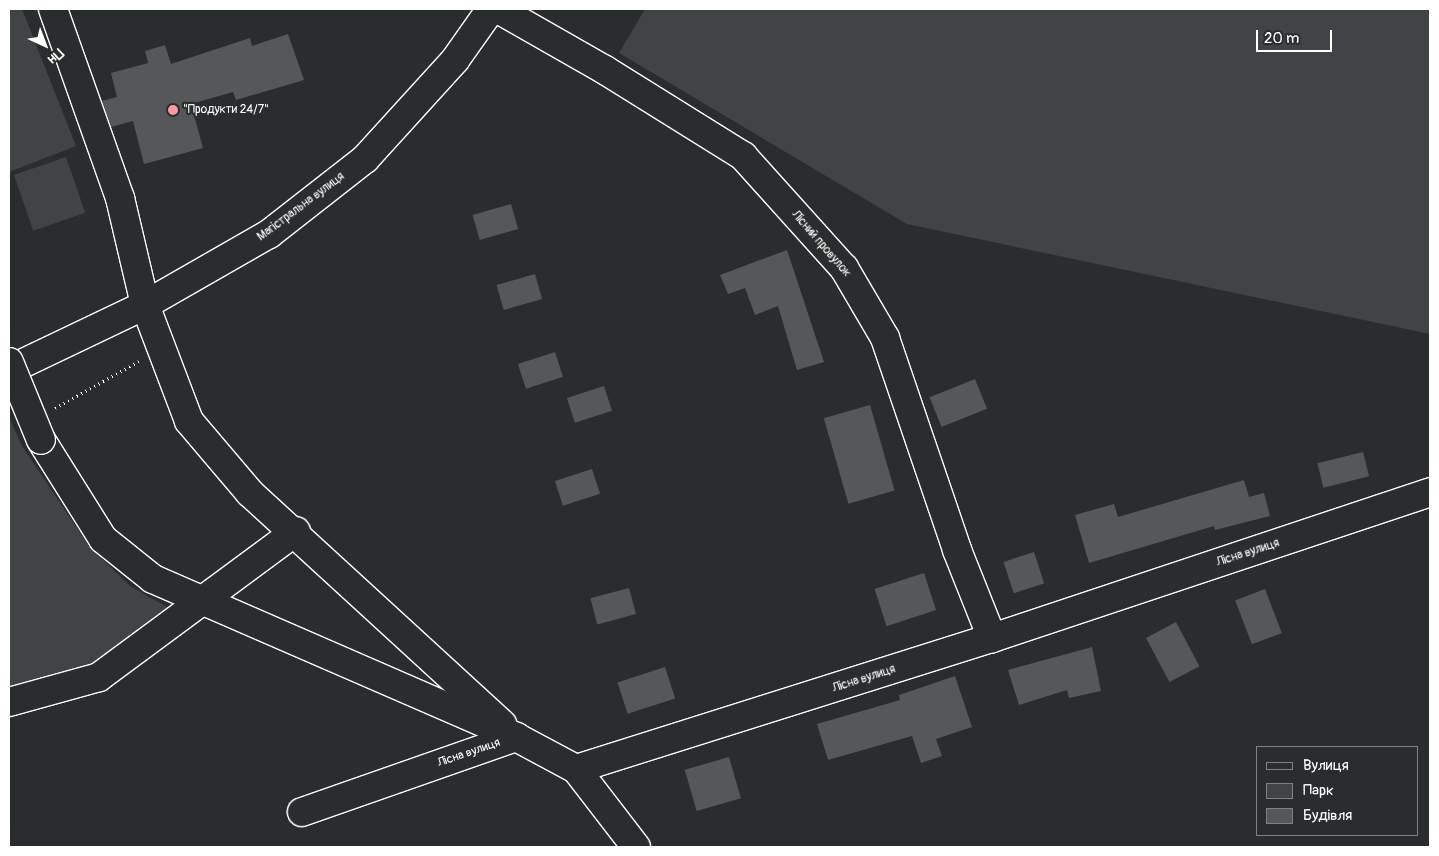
<!DOCTYPE html>
<html>
<head>
<meta charset="utf-8">
<style>
	body { margin:0 }
	#map { position:relative; width:1439px; height:856px; overflow:hidden; background:#2a2d2e; font-family:Pangolin,sans-serif }
	div>[style] { position:absolute }
	[style*='--x'] { left:calc(var(--x)*1px); top:calc(var(--y)*1px); width:calc(var(--w)*1px); rotate:calc(var(--a)*1deg) }
	.green>* { inset:0; background:#414445; transform-origin:0 0 }
	.building>* { inset:0; background:#555758; transform-origin:0 0 }
	.path>* { height:3px; margin-top:-1.5px; transform-origin:0; background:repeating-linear-gradient(90deg,#fff 0 1px,transparent 0 5px) }
	.roads { filter:drop-shadow(1px 0 #fff) drop-shadow(-1px 0 #fff) drop-shadow(0 1px #fff) drop-shadow(0 -1px #fff) }
	.minor>* { height:28px; margin:-14px; padding:0 14px; transform-origin:14px; border-radius:14px; background:#2a2d2e }
	.major>* { height:28px; margin:-14px; padding:0 14px; transform-origin:14px; border-radius:14px; background:#2a2d2e }
	.bridges { filter:drop-shadow(1px 0 #fff) drop-shadow(-1px 0 #fff) drop-shadow(0 1px #fff) drop-shadow(0 -1px #fff) }
	.minor-bridge>* { height:28px; margin:-14px; padding:0 14px; transform-origin:14px; border-radius:14px; background:#2a2d2e }
	.dots>* { width:14px; height:14px; translate:-50% -50%; box-sizing:border-box; border:2px solid #2a2d2e; border-radius:50% }
	span { translate:-50% -50%; white-space:nowrap; text-align:center; line-height:1.15; -webkit-text-stroke:4.5px #2a2d2e; paint-order:stroke }
	.poi-label { font-size:12px; color:#fff }
	.left { translate:0 -50%; text-align:left }
	.street-label { font-size:12px; color:#fff }
	.frame { position:absolute; inset:0; border:10px solid #fff; pointer-events:none }
	.legend { position:absolute; left:1256px; top:746px; width:162px; height:90px; box-sizing:border-box; background:#2a2d2e; border:1px solid #7f8182; margin:0; padding:6px 9px; list-style:none; font-size:15px; color:#fff }
	.legend li { display:flex; align-items:center; gap:10px; height:25px }
	.legend b { width:25px; border:1px solid #7f8182 }
	.north { position:absolute; left:20px; top:20px; width:50px; height:50px; -webkit-text-stroke:4px #2a2d2e; paint-order:stroke; rotate:137deg; font-size:14px; font-weight:700; line-height:20px; text-align:center; color:#fff }
	.north::after { content:''; display:block; margin:auto; width:18px; height:22px; background:#fff; clip-path:polygon(50% 0,100% 100%,50% 72%,0 100%) }
	.scale { position:absolute; left:1256px; top:30px; width:76px; height:22px; box-sizing:border-box; border:2px solid #fff; border-top:0; padding-left:6px; font-size:15px; line-height:18px; white-space:nowrap; color:#fff; -webkit-text-stroke:4px #2a2d2e; paint-order:stroke }
</style>
</head>
<body>
<div id="map">
	<div class="green">
		<i style="clip-path:polygon(9px 9px,22px 9px,76px 146px,9px 172px)"></i>
		<i style="clip-path:polygon(645px 9px,1430px 9px,1430px 334px,907px 224px,619px 53px)"></i>
		<i style="left:66px;top:157px;width:59px;height:55px;rotate:71deg"></i>
		<i style="clip-path:polygon(9px 417px,22px 446px,89px 546px,130px 586px,167px 607px,94px 663px,9px 689px)"></i>
	</div>
	<div class="building">
		<i style="clip-path:polygon(288px 34px,304px 80px,236px 100px,233px 92px,191px 104px,203px 148px,144px 164px,133px 121px,111px 127px,102px 101px,117px 97px,111px 73px,148px 63px,145px 51px,165px 45px,171px 64px,250px 38px,252px 46px)"></i>
		<i style="left:511px;top:204px;width:26px;height:40px;rotate:74deg"></i>
		<i style="clip-path:polygon(787px 250px,824px 362px,797px 370px,778px 306px,755px 315px,745px 288px,728px 294px,720px 275px)"></i>
		<i style="left:535px;top:274px;width:26px;height:40px;rotate:74deg"></i>
		<i style="left:555px;top:352px;width:26px;height:39px;rotate:72deg"></i>
		<i style="left:975px;top:379px;width:32px;height:49px;rotate:68deg"></i>
		<i style="left:604px;top:386px;width:26px;height:39px;rotate:72deg"></i>
		<i style="left:870px;top:405px;width:89px;height:48px;rotate:74deg"></i>
		<i style="left:1363px;top:452px;width:25px;height:47px;rotate:76deg"></i>
		<i style="left:592px;top:469px;width:26px;height:39px;rotate:72deg"></i>
		<i style="clip-path:polygon(1244px 480px,1249px 497px,1264px 493px,1270px 516px,1215px 530px,1214px 526px,1089px 563px,1075px 515px,1114px 504px,1118px 517px)"></i>
		<i style="left:1034px;top:552px;width:33px;height:32px;rotate:72deg"></i>
		<i style="left:924px;top:573px;width:39px;height:52px;rotate:72deg"></i>
		<i style="left:629px;top:588px;width:27px;height:40px;rotate:75deg"></i>
		<i style="left:1265px;top:589px;width:47px;height:32px;rotate:69deg"></i>
		<i style="left:1176px;top:622px;width:50px;height:34px;rotate:62deg"></i>
		<i style="clip-path:polygon(1092px 647px,1101px 691px,1069px 698px,1067px 690px,1019px 705px,1008px 670px)"></i>
		<i style="left:665px;top:667px;width:33px;height:50px;rotate:72deg"></i>
		<i style="clip-path:polygon(955px 676px,972px 727px,936px 739px,942px 756px,921px 763px,912px 736px,828px 760px,817px 724px,900px 700px,899px 695px)"></i>
		<i style="left:729px;top:757px;width:43px;height:46px;rotate:74deg"></i>
	</div>
	<div class="path">
		<i style="--x:55;--y:408;--w:96;--a:-29.2"></i>
	</div>
	<div class="roads">
		<div class="minor">
			<i style="--x:53;--y:9;--w:201;--a:70.5"></i>
			<i style="--x:120;--y:198;--w:110;--a:76.8"></i>
			<i style="--x:145;--y:305;--w:124;--a:69.2"></i>
			<i style="--x:189;--y:421;--w:94;--a:49.7"></i>
			<i style="--x:250;--y:493;--w:342;--a:42.5"></i>
			<i style="--x:498;--y:9;--w:123;--a:29.7"></i>
			<i style="--x:605;--y:70;--w:163;--a:31.9"></i>
			<i style="--x:743;--y:156;--w:151;--a:48"></i>
			<i style="--x:844;--y:268;--w:81;--a:59.6"></i>
			<i style="--x:885;--y:338;--w:224;--a:71.2"></i>
			<i style="--x:957;--y:550;--w:95;--a:68.3"></i>
			<i style="--x:41;--y:440;--w:117;--a:57.9"></i>
			<i style="--x:103;--y:539;--w:64;--a:38.7"></i>
			<i style="--x:153;--y:579;--w:396;--a:23.5"></i>
			<i style="--x:516;--y:737;--w:68;--a:28.1"></i>
			<i style="--x:576;--y:769;--w:436;--a:-17.5"></i>
			<i style="--x:992;--y:638;--w:462;--a:-18.4"></i>
			<i style="--x:9;--y:702;--w:93;--a:-15.5"></i>
			<i style="--x:99;--y:677;--w:245;--a:-36.5"></i>
			<i style="--x:576;--y:769;--w:98;--a:52.4"></i>
			<i style="--x:302;--y:812;--w:227;--a:-19.3"></i>
		</div>
		<div class="major">
			<i style="--x:9;--y:370;--w:151;--a:-25.5"></i>
			<i style="--x:145;--y:305;--w:143;--a:-29.8"></i>
			<i style="--x:269;--y:234;--w:122;--a:-38"></i>
			<i style="--x:365;--y:159;--w:134;--a:-47.7"></i>
			<i style="--x:455;--y:60;--w:62;--a:-54.8"></i>
		</div>
	</div>
	<div class="bridges">
		<div class="minor-bridge">
			<i style="--x:9;--y:362;--w:84;--a:67.7"></i>
		</div>
	</div>
	<div class="dots">
		<i style="left:173px;top:110px;background:#ff9aa2"></i>
	</div>
	<div class="poi-label">
		<span class="left" style="left:183px;top:110px">"Продукти 24/7"</span>
	</div>
	<div class="street-label">
		<span style="left:301px;top:207px;rotate:-37deg">Магістральна вулиця</span>
		<span style="left:821px;top:244px;rotate:49deg">Лісний провулок</span>
		<span style="left:1248px;top:553px;rotate:-18deg">Лісна вулиця</span>
		<span style="left:864px;top:679px;rotate:-18deg">Лісна вулиця</span>
		<span style="left:469px;top:753px;rotate:-19deg">Лісна вулиця</span>
	</div>
	<div class="frame"></div>
	<ul class="legend">
	<li><b style="height:6px;background:#2a2d2e"></b>Вулиця</li>
	<li><b style="height:14px;background:#414445"></b>Парк</li>
	<li><b style="height:14px;background:#555758"></b>Будівля</li>
	</ul>
	<div class="north">Пн</div>
	<div class="scale">20 m</div>
</div>
</body>
</html>
